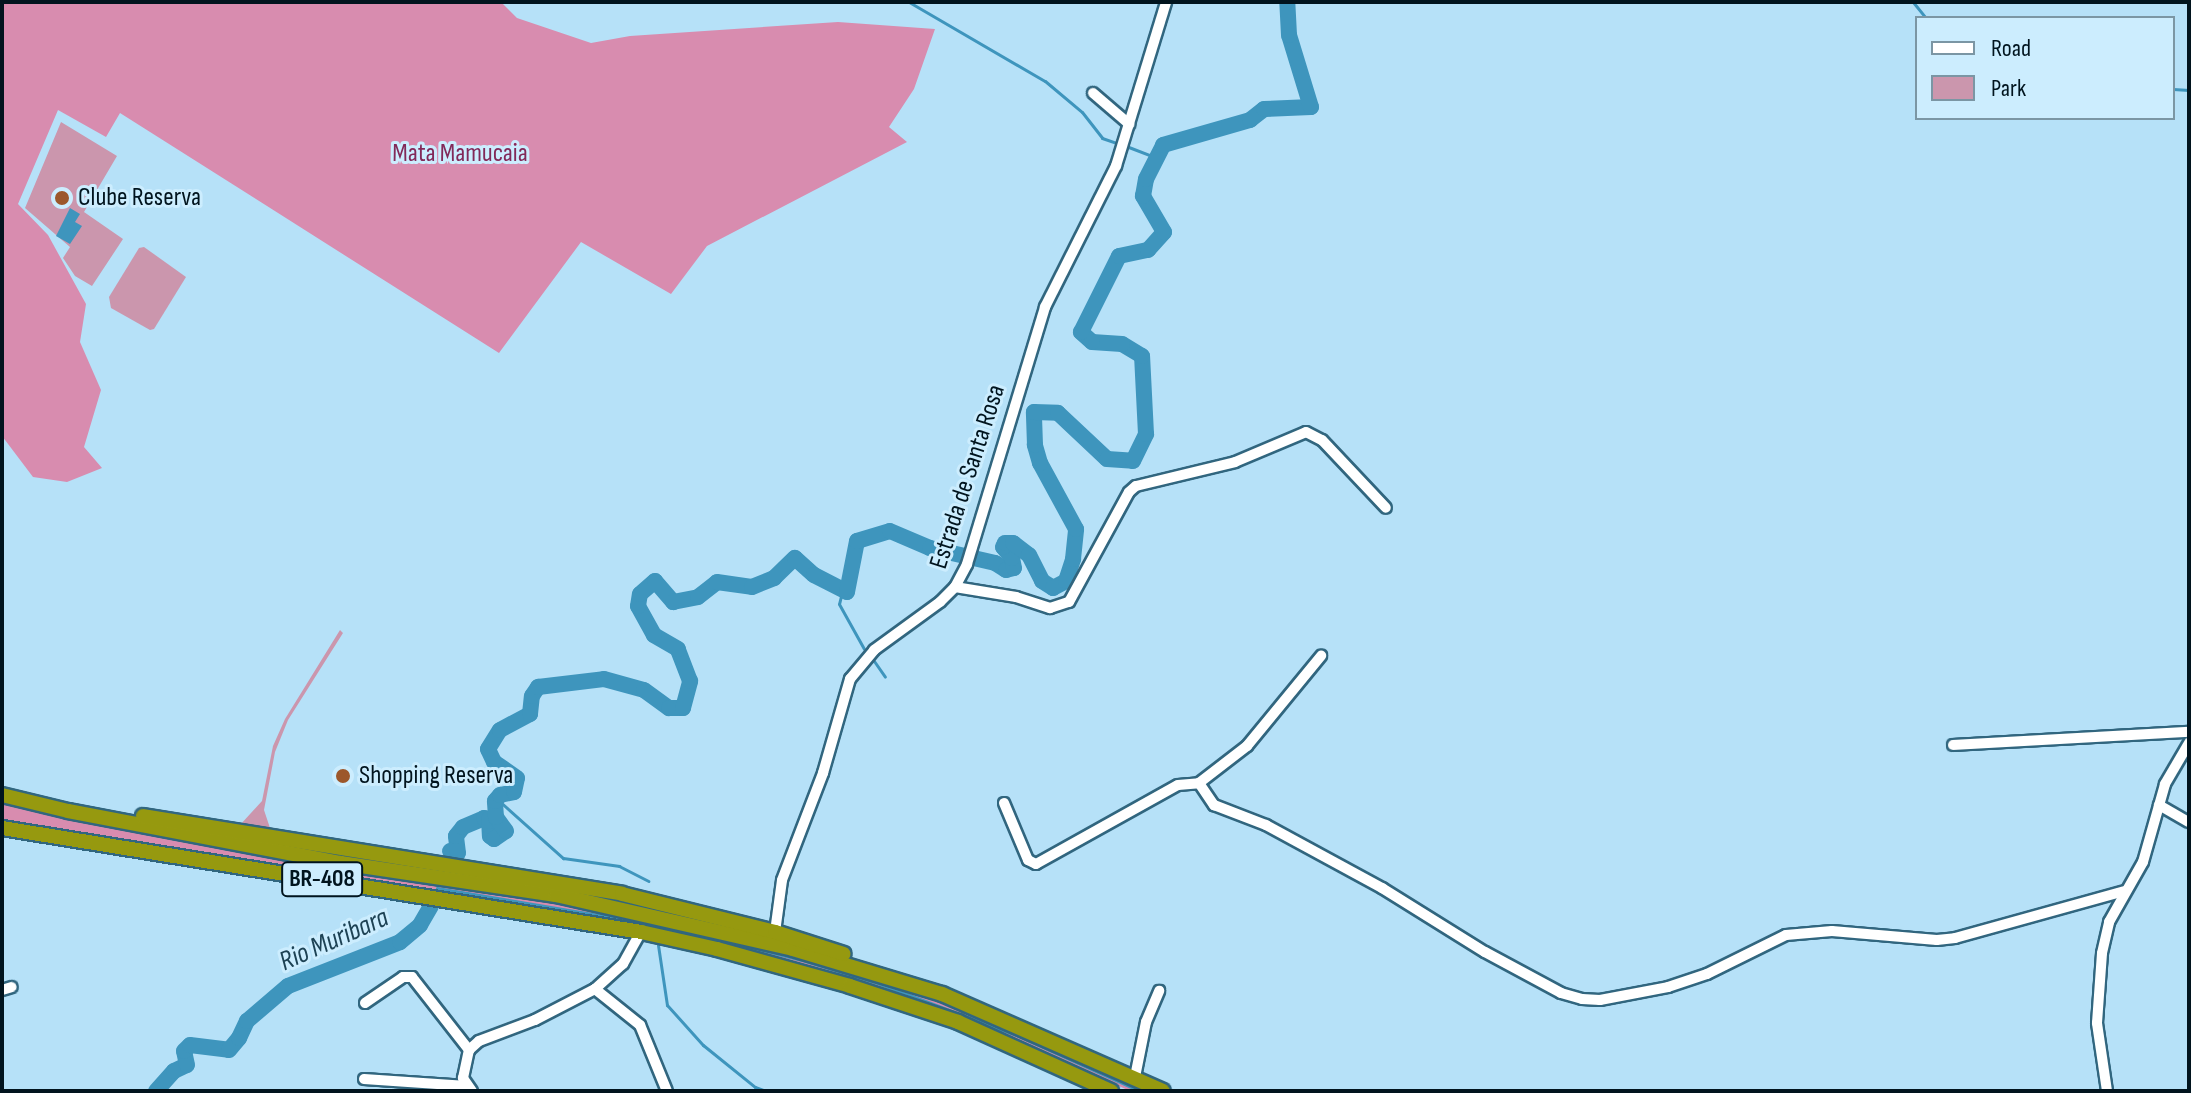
<!DOCTYPE html>
<html>
<head>
<meta charset="utf-8">
<style>
	body { margin:0 }
	#map { position:relative; width:2191px; height:1093px; overflow:hidden; background:#b6e1f8; font-family:"Sofia Sans Condensed",sans-serif }
	div>[style] { position:absolute }
	[style*='--x'] { left:calc(var(--x)*1px); top:calc(var(--y)*1px); width:calc(var(--w)*1px); rotate:calc(var(--a)*1deg) }
	.green>* { inset:0; background:#cb96ad }
	.forest>* { inset:0; background:#d88caf }
	.water>* { inset:0; background:#3e95bd }
	.stream>* { height:3px; margin:-1.5px; padding:0 1.5px; transform-origin:1.5px; border-radius:1.5px; background:#3e95bd }
	.river>* { height:16px; margin:-8px; padding:0 8px; transform-origin:8px; border-radius:8px; background:#3e95bd }
	.roads { filter:drop-shadow(2px 0 #31667f) drop-shadow(-2px 0 #31667f) drop-shadow(0 2px #31667f) drop-shadow(0 -2px #31667f) }
	.minor>* { height:10px; margin:-5px; padding:0 5px; transform-origin:5px; border-radius:5px; background:#fff }
	.highway>* { height:14px; margin:-7px; padding:0 7px; transform-origin:7px; border-radius:7px; background:#96990f }
	.dots>* { width:22px; height:22px; translate:-50% -50%; box-sizing:border-box; border:4px solid #ccedfe; border-radius:50% }
	span { translate:-50% -50%; white-space:nowrap; text-align:center; line-height:1.15; -webkit-text-stroke:6px #ccedfe; paint-order:stroke }
	.shield-label span { padding:2px 6px; background:#ccedfe; border:2px solid; border-radius:6px; -webkit-text-stroke-width:0 }
	.shield-label { font-size:24px; color:#01141e; font-weight:700 }
	.park-label { font-size:26px; color:#822959 }
	.poi-label { font-size:26px; color:#01141e }
	.left { translate:0 -50%; text-align:left }
	.street-label { font-size:26px; color:#01141e }
	.water-label { font-size:28px; color:#1d4254; font-style:italic }
	.frame { position:absolute; inset:0; border:4px solid #01141e; pointer-events:none }
	.legend { position:absolute; left:1915px; top:16px; width:260px; height:104px; box-sizing:border-box; background:#ccedfe; border:2px solid #7b96a4; margin:0; padding:10px 14px; list-style:none; font-size:24px; color:#01141e }
	.legend li { display:flex; align-items:center; gap:16px; height:40px }
	.legend b { width:40px; border:2px solid #7b96a4 }
</style>
</head>
<body>
<div id="map">
	<div class="green">
		<i style="clip-path:polygon(61px 122px,117px 156px,84px 212px,123px 239px,92px 286px,75px 276px,63px 258px,70px 247px,25px 208px)"></i>
		<i style="clip-path:polygon(144px 247px,186px 277px,154px 329px,150px 330px,111px 308px,109px 297px,139px 248px)"></i>
		<i style="clip-path:polygon(340px 630px,343px 633px,288px 720px,275px 752px,264px 810px,270px 828px,279px 838px,240px 825px,262px 801px,273px 746px,285px 719px)"></i>
	</div>
	<div class="forest">
		<i style="clip-path:polygon(2px 2px,501px 2px,517px 18px,591px 43px,630px 36px,838px 22px,935px 29px,914px 89px,889px 127px,907px 142px,707px 246px,671px 294px,581px 242px,499px 353px,120px 113px,106px 137px,58px 110px,18px 204px,48px 235px,86px 304px,80px 342px,101px 390px,84px 447px,102px 468px,67px 482px,33px 477px,2px 436px)"></i>
		<i style="clip-path:polygon(2px 802px,74px 820px,220px 846px,592px 907px,844px 968px,944px 1002px,1151px 1091px,1130px 1091px,966px 1019px,792px 961px,663px 929px,2px 819px)"></i>
	</div>
	<div class="water">
		<i style="clip-path:polygon(70px 208px,80px 214px,75px 222px,82px 226px,70px 244px,56px 236px)"></i>
	</div>
	<div class="stream">
		<i style="--x:909;--y:2;--w:157;--a:30.2"></i>
		<i style="--x:1045;--y:81;--w:48;--a:40"></i>
		<i style="--x:1082;--y:112;--w:33;--a:52"></i>
		<i style="--x:1102;--y:138;--w:18;--a:19"></i>
		<i style="--x:1913;--y:2;--w:21;--a:51"></i>
		<i style="--x:2173;--y:89;--w:16;--a:4"></i>
		<i style="--x:1126;--y:146;--w:33;--a:21"></i>
		<i style="--x:842;--y:592;--w:12;--a:104"></i>
		<i style="--x:839;--y:604;--w:51;--a:60.9"></i>
		<i style="--x:874;--y:661;--w:19;--a:55"></i>
		<i style="--x:497;--y:799;--w:89;--a:41.8"></i>
		<i style="--x:563;--y:858;--w:57;--a:8.1"></i>
		<i style="--x:619;--y:866;--w:33;--a:27"></i>
		<i style="--x:437;--y:888;--w:224;--a:9.5"></i>
		<i style="--x:693;--y:933;--w:115;--a:14"></i>
		<i style="--x:805;--y:961;--w:78;--a:17"></i>
		<i style="--x:880;--y:984;--w:147;--a:20.6"></i>
		<i style="--x:1018;--y:1036;--w:134;--a:24.3"></i>
		<i style="--x:658;--y:945;--w:61;--a:81.5"></i>
		<i style="--x:667;--y:1005;--w:54;--a:48"></i>
		<i style="--x:703;--y:1045;--w:67;--a:38.9"></i>
		<i style="--x:755;--y:1087;--w:12;--a:20"></i>
	</div>
	<div class="river">
		<i style="--x:450;--y:851;--w:8;--a:14"></i>
		<i style="--x:458;--y:853;--w:17;--a:-97"></i>
		<i style="--x:456;--y:836;--w:11;--a:-52"></i>
		<i style="--x:463;--y:827;--w:23;--a:-23"></i>
		<i style="--x:484;--y:818;--w:5;--a:11"></i>
		<i style="--x:489;--y:819;--w:17;--a:87"></i>
		<i style="--x:490;--y:836;--w:5;--a:37"></i>
		<i style="--x:494;--y:839;--w:14;--a:-34"></i>
		<i style="--x:506;--y:831;--w:17;--a:-126"></i>
		<i style="--x:496;--y:817;--w:16;--a:-94"></i>
		<i style="--x:495;--y:801;--w:8;--a:-50"></i>
		<i style="--x:500;--y:795;--w:14;--a:-12"></i>
		<i style="--x:514;--y:792;--w:14;--a:-78"></i>
		<i style="--x:517;--y:778;--w:28;--a:-145"></i>
		<i style="--x:494;--y:762;--w:14;--a:-115"></i>
		<i style="--x:488;--y:749;--w:22;--a:-58"></i>
		<i style="--x:500;--y:730;--w:34;--a:-28"></i>
		<i style="--x:530;--y:714;--w:18;--a:-84"></i>
		<i style="--x:532;--y:696;--w:11;--a:-56"></i>
		<i style="--x:538;--y:687;--w:66;--a:-6.9"></i>
		<i style="--x:604;--y:679;--w:41;--a:15.4"></i>
		<i style="--x:644;--y:690;--w:31;--a:36"></i>
		<i style="--x:669;--y:708;--w:14;--a:0"></i>
		<i style="--x:683;--y:708;--w:28;--a:-75"></i>
		<i style="--x:690;--y:681;--w:34;--a:-111"></i>
		<i style="--x:678;--y:649;--w:28;--a:-150"></i>
		<i style="--x:654;--y:635;--w:33;--a:-119"></i>
		<i style="--x:638;--y:606;--w:12;--a:-81"></i>
		<i style="--x:640;--y:594;--w:20;--a:-41"></i>
		<i style="--x:655;--y:581;--w:28;--a:49"></i>
		<i style="--x:673;--y:602;--w:25;--a:-11"></i>
		<i style="--x:698;--y:597;--w:24;--a:-38"></i>
		<i style="--x:717;--y:582;--w:35;--a:8"></i>
		<i style="--x:752;--y:587;--w:24;--a:-22"></i>
		<i style="--x:774;--y:578;--w:29;--a:-44"></i>
		<i style="--x:795;--y:558;--w:25;--a:42"></i>
		<i style="--x:814;--y:575;--w:37;--a:27"></i>
		<i style="--x:847;--y:592;--w:52;--a:-78.9"></i>
		<i style="--x:857;--y:541;--w:34;--a:-17"></i>
		<i style="--x:890;--y:531;--w:43;--a:23"></i>
		<i style="--x:930;--y:548;--w:67;--a:13"></i>
		<i style="--x:995;--y:563;--w:13;--a:32"></i>
		<i style="--x:1006;--y:570;--w:8;--a:-14"></i>
		<i style="--x:1014;--y:568;--w:10;--a:-101"></i>
		<i style="--x:1012;--y:558;--w:14;--a:-129"></i>
		<i style="--x:1003;--y:547;--w:4;--a:-63"></i>
		<i style="--x:1005;--y:543;--w:8;--a:0"></i>
		<i style="--x:1013;--y:543;--w:20;--a:37"></i>
		<i style="--x:1029;--y:555;--w:29;--a:63"></i>
		<i style="--x:1042;--y:581;--w:13;--a:32"></i>
		<i style="--x:1053;--y:588;--w:15;--a:-28"></i>
		<i style="--x:1066;--y:581;--w:23;--a:-72"></i>
		<i style="--x:1073;--y:559;--w:30;--a:-84"></i>
		<i style="--x:1076;--y:529;--w:75;--a:-118.6"></i>
		<i style="--x:1040;--y:463;--w:19;--a:-106"></i>
		<i style="--x:1035;--y:445;--w:33;--a:-92"></i>
		<i style="--x:1034;--y:412;--w:24;--a:2"></i>
		<i style="--x:1058;--y:413;--w:67;--a:43.2"></i>
		<i style="--x:1107;--y:459;--w:26;--a:4"></i>
		<i style="--x:1133;--y:461;--w:30;--a:-64"></i>
		<i style="--x:1146;--y:434;--w:78;--a:-92.9"></i>
		<i style="--x:1142;--y:356;--w:23;--a:-149"></i>
		<i style="--x:1122;--y:344;--w:30;--a:-176"></i>
		<i style="--x:1092;--y:342;--w:15;--a:-138"></i>
		<i style="--x:1081;--y:332;--w:85;--a:-63.4"></i>
		<i style="--x:1119;--y:256;--w:30;--a:-12"></i>
		<i style="--x:1148;--y:250;--w:24;--a:-48"></i>
		<i style="--x:1164;--y:232;--w:42;--a:-120.3"></i>
		<i style="--x:1143;--y:196;--w:17;--a:-80"></i>
		<i style="--x:1146;--y:179;--w:38;--a:-63"></i>
		<i style="--x:1163;--y:145;--w:91;--a:-16"></i>
		<i style="--x:1250;--y:120;--w:18;--a:-38"></i>
		<i style="--x:1264;--y:109;--w:47;--a:-2.4"></i>
		<i style="--x:1311;--y:107;--w:75;--a:-107"></i>
		<i style="--x:1289;--y:35;--w:33;--a:-93"></i>
		<i style="--x:156;--y:1091;--w:27;--a:-48"></i>
		<i style="--x:174;--y:1071;--w:14;--a:-25"></i>
		<i style="--x:187;--y:1065;--w:14;--a:-102"></i>
		<i style="--x:184;--y:1051;--w:8;--a:-45"></i>
		<i style="--x:190;--y:1045;--w:39;--a:7"></i>
		<i style="--x:229;--y:1050;--w:16;--a:-50"></i>
		<i style="--x:239;--y:1038;--w:19;--a:-65"></i>
		<i style="--x:247;--y:1021;--w:54;--a:-40.5"></i>
		<i style="--x:288;--y:986;--w:120;--a:-21.4"></i>
		<i style="--x:400;--y:942;--w:26;--a:-40"></i>
		<i style="--x:420;--y:925;--w:22;--a:-60"></i>
	</div>
	<div class="roads">
		<div class="minor">
			<i style="--x:1093;--y:93;--w:48;--a:40.7"></i>
			<i style="--x:955;--y:587;--w:62;--a:9.3"></i>
			<i style="--x:1016;--y:597;--w:36;--a:18"></i>
			<i style="--x:1050;--y:608;--w:20;--a:-18"></i>
			<i style="--x:1069;--y:602;--w:125;--a:-61.4"></i>
			<i style="--x:1129;--y:492;--w:9;--a:-41"></i>
			<i style="--x:1136;--y:486;--w:102;--a:-13.6"></i>
			<i style="--x:1235;--y:462;--w:77;--a:-22.9"></i>
			<i style="--x:1306;--y:432;--w:18;--a:27"></i>
			<i style="--x:1322;--y:440;--w:93;--a:46.7"></i>
			<i style="--x:1953;--y:745;--w:236;--a:-3.2"></i>
			<i style="--x:1199;--y:783;--w:61;--a:-37.6"></i>
			<i style="--x:1247;--y:746;--w:117;--a:-50.6"></i>
			<i style="--x:1004;--y:803;--w:62;--a:67.2"></i>
			<i style="--x:1028;--y:860;--w:9;--a:27"></i>
			<i style="--x:1036;--y:864;--w:162;--a:-29.1"></i>
			<i style="--x:1178;--y:785;--w:21;--a:-5"></i>
			<i style="--x:1199;--y:783;--w:27;--a:56"></i>
			<i style="--x:1214;--y:805;--w:56;--a:21"></i>
			<i style="--x:1266;--y:825;--w:132;--a:28.5"></i>
			<i style="--x:1382;--y:888;--w:121;--a:31.9"></i>
			<i style="--x:1485;--y:952;--w:86;--a:28.3"></i>
			<i style="--x:1561;--y:993;--w:22;--a:16"></i>
			<i style="--x:1582;--y:999;--w:18;--a:3"></i>
			<i style="--x:1600;--y:1000;--w:69;--a:-10.8"></i>
			<i style="--x:1668;--y:987;--w:41;--a:-18.4"></i>
			<i style="--x:1707;--y:974;--w:88;--a:-26.3"></i>
			<i style="--x:1786;--y:935;--w:46;--a:-5"></i>
			<i style="--x:1832;--y:931;--w:105;--a:4.9"></i>
			<i style="--x:1937;--y:940;--w:18;--a:-6"></i>
			<i style="--x:1955;--y:938;--w:175;--a:-15.5"></i>
			<i style="--x:2159;--y:805;--w:34;--a:30"></i>
			<i style="--x:775;--y:932;--w:52;--a:-82.3"></i>
			<i style="--x:782;--y:880;--w:115;--a:-69"></i>
			<i style="--x:823;--y:773;--w:98;--a:-74"></i>
			<i style="--x:850;--y:679;--w:38;--a:-50"></i>
			<i style="--x:874;--y:650;--w:82;--a:-36"></i>
			<i style="--x:940;--y:602;--w:21;--a:-45"></i>
			<i style="--x:955;--y:587;--w:26;--a:-62"></i>
			<i style="--x:967;--y:564;--w:269;--a:-73.1"></i>
			<i style="--x:1045;--y:307;--w:158;--a:-63.3"></i>
			<i style="--x:1116;--y:166;--w:171;--a:-73"></i>
			<i style="--x:595;--y:989;--w:58;--a:38.7"></i>
			<i style="--x:640;--y:1025;--w:71;--a:67.8"></i>
			<i style="--x:2;--y:990;--w:10;--a:-17"></i>
			<i style="--x:365;--y:1003;--w:46;--a:-34.4"></i>
			<i style="--x:403;--y:977;--w:9;--a:0"></i>
			<i style="--x:412;--y:977;--w:93;--a:52"></i>
			<i style="--x:1135;--y:1077;--w:56;--a:-78.7"></i>
			<i style="--x:1146;--y:1022;--w:34;--a:-67"></i>
			<i style="--x:364;--y:1079;--w:103;--a:3.9"></i>
			<i style="--x:472;--y:1091;--w:16;--a:-125"></i>
			<i style="--x:463;--y:1078;--w:29;--a:-78"></i>
			<i style="--x:469;--y:1050;--w:13;--a:-42"></i>
			<i style="--x:479;--y:1041;--w:60;--a:-20.6"></i>
			<i style="--x:535;--y:1020;--w:68;--a:-27.3"></i>
			<i style="--x:595;--y:989;--w:38;--a:-42"></i>
			<i style="--x:623;--y:964;--w:37;--a:-61"></i>
			<i style="--x:2107;--y:1091;--w:69;--a:-98.4"></i>
			<i style="--x:2097;--y:1023;--w:70;--a:-85.9"></i>
			<i style="--x:2102;--y:953;--w:32;--a:-77"></i>
			<i style="--x:2109;--y:922;--w:69;--a:-60.5"></i>
			<i style="--x:2143;--y:862;--w:81;--a:-74.2"></i>
			<i style="--x:2165;--y:784;--w:48;--a:-59.7"></i>
		</div>
		<div class="highway">
			<i style="--x:2;--y:795;--w:68;--a:13.6"></i>
			<i style="--x:68;--y:811;--w:278;--a:10.8"></i>
			<i style="--x:341;--y:863;--w:217;--a:8.5"></i>
			<i style="--x:556;--y:895;--w:243;--a:12.8"></i>
			<i style="--x:793;--y:949;--w:156;--a:16.8"></i>
			<i style="--x:942;--y:994;--w:241;--a:23.7"></i>
			<i style="--x:143;--y:816;--w:485;--a:9.2"></i>
			<i style="--x:622;--y:894;--w:158;--a:13.9"></i>
			<i style="--x:775;--y:932;--w:72;--a:17.7"></i>
			<i style="--x:2;--y:828;--w:647;--a:9.24"></i>
			<i style="--x:641;--y:932;--w:78;--a:12.6"></i>
			<i style="--x:717;--y:949;--w:138;--a:15.5"></i>
			<i style="--x:850;--y:986;--w:114;--a:18.4"></i>
			<i style="--x:958;--y:1022;--w:168;--a:24.3"></i>
		</div>
	</div>
	<div class="dots">
		<i style="left:62px;top:198px;background:#9c572b"></i>
		<i style="left:343px;top:776px;background:#9c572b"></i>
	</div>
	<div class="shield-label">
		<span style="left:322px;top:879px">BR-408</span>
	</div>
	<div class="park-label">
		<span style="left:460px;top:154px">Mata Mamucaia</span>
	</div>
	<div class="poi-label">
		<span class="left" style="left:78px;top:198px">Clube Reserva</span>
		<span class="left" style="left:359px;top:776px">Shopping Reserva</span>
	</div>
	<div class="street-label">
		<span style="left:968px;top:477px;rotate:-72deg">Estrada de Santa Rosa</span>
	</div>
	<div class="water-label">
		<span style="left:334px;top:940px;rotate:-24deg">Rio Muribara</span>
	</div>
	<div class="frame"></div>
	<ul class="legend">
	<li><b style="height:10px;background:#fff"></b>Road</li>
	<li><b style="height:22px;background:#cb96ad"></b>Park</li>
	</ul>
</div>
</body>
</html>
